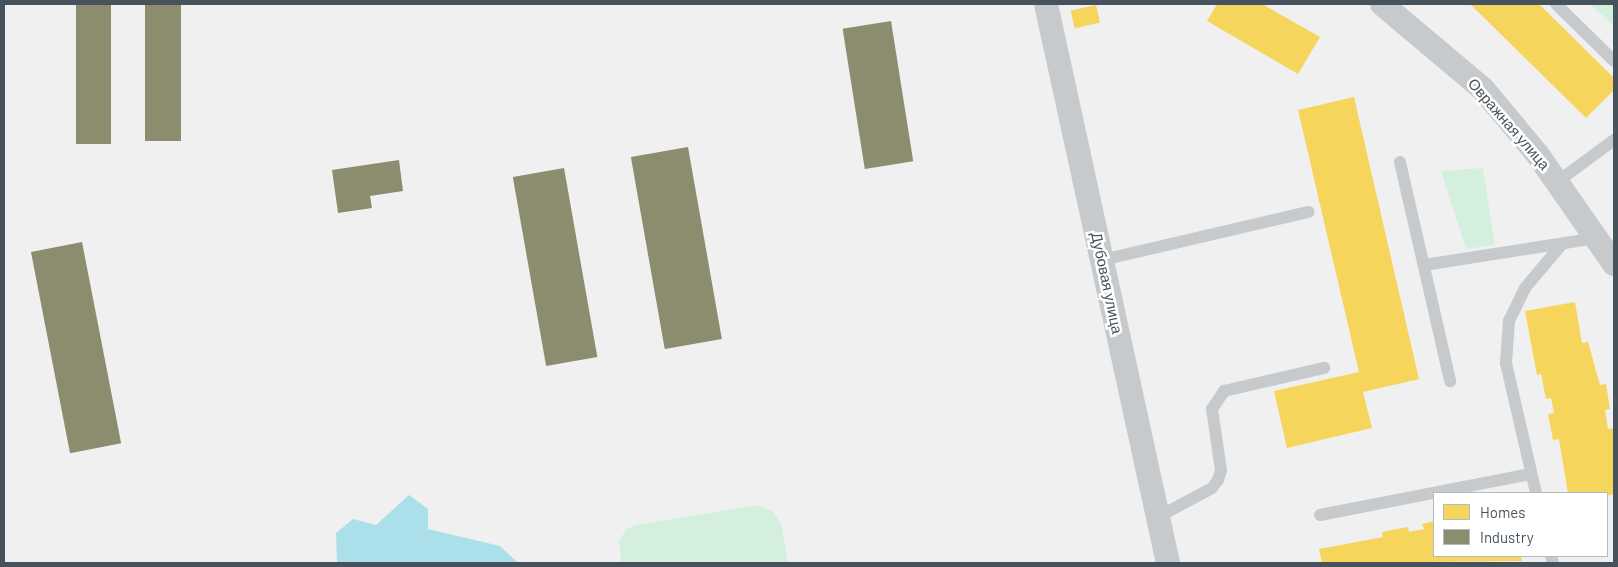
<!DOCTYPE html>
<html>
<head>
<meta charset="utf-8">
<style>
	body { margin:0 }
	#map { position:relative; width:1618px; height:567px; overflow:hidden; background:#f0f0f0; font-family:Barlow,sans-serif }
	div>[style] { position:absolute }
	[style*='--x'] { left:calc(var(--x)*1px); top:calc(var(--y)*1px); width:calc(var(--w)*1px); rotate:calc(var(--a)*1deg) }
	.green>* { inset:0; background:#d5efde }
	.water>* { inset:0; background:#abe0eb }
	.homes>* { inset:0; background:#f6d55c; transform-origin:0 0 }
	.industry>* { inset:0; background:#8c8c6e; transform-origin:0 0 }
	.lane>* { height:12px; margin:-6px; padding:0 6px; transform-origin:6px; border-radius:6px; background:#c7cacc }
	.street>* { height:24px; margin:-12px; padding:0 12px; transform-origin:12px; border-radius:12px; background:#c7cacc }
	span { translate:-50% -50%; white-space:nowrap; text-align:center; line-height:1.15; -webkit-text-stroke:5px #fff; paint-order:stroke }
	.street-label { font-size:15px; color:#47535c }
	.frame { position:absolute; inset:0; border:5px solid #47535c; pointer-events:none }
	.legend { position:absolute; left:1433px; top:492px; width:175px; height:65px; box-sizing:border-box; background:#fff; border:1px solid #b5babe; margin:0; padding:6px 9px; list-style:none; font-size:15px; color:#47535c }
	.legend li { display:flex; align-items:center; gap:10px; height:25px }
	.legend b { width:25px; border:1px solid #b5babe }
</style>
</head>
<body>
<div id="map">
	<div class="green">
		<i style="clip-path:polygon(1590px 4px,1614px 4px,1614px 26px)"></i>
		<i style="clip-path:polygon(1483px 168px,1495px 245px,1466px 249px,1441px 171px)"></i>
		<i style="clip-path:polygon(759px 505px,772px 511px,781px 523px,788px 563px,621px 563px,619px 541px,626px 530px,635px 525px)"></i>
	</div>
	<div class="water">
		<i style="clip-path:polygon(409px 495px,428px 509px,428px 529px,500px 546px,518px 563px,337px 563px,336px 533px,353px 519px,376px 525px)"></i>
	</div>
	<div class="homes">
		<i style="clip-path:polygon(1217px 4px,1262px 4px,1320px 37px,1298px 74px,1207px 21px)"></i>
		<i style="clip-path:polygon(1470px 4px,1539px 4px,1614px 78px,1614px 90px,1586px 118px)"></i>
		<i style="left:1096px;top:5px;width:18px;height:26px;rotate:77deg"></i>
		<i style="clip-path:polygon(1354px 97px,1419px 379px,1363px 392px,1372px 428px,1287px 448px,1274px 391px,1359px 372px,1298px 110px)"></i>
		<i style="clip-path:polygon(1575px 302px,1582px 343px,1588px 342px,1600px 385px,1606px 384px,1610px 409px,1605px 410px,1608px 429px,1614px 428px,1614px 494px,1607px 496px,1568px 493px,1559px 439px,1553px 440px,1548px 414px,1554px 413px,1551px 398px,1546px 399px,1541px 374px,1537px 375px,1525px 311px)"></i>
		<i style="clip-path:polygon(1434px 521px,1434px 556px,1521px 556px,1522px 561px,1322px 563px,1319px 549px,1383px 537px,1382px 532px,1408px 527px,1409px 532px,1424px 529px,1422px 524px)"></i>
	</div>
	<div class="industry">
		<i style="left:76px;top:4px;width:35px;height:140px"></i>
		<i style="left:145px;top:4px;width:36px;height:137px"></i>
		<i style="left:891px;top:21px;width:142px;height:49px;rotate:81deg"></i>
		<i style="left:688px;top:147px;width:195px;height:58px;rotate:80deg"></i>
		<i style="clip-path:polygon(399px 160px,403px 191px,370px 196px,372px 208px,338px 213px,332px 170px)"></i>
		<i style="left:564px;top:168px;width:192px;height:52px;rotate:80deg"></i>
		<i style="left:82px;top:242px;width:205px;height:52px;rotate:79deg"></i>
	</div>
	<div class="lane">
		<i style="--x:1556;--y:4;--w:81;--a:44.5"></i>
		<i style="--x:1400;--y:162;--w:225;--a:77.1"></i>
		<i style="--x:1557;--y:182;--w:71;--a:-36.4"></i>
		<i style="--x:1102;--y:260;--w:212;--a:-13.1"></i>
		<i style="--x:1424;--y:265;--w:174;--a:-8.9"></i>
		<i style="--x:1536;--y:493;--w:133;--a:-103"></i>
		<i style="--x:1506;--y:363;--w:42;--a:-85.9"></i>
		<i style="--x:1509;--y:321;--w:37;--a:-64"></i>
		<i style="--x:1525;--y:288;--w:57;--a:-49.9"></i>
		<i style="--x:1320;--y:515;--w:215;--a:-11"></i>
		<i style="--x:1158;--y:517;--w:61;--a:-28.2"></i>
		<i style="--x:1212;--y:488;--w:10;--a:-53"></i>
		<i style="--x:1218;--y:480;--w:10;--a:-73"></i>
		<i style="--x:1221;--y:470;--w:62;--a:-98.4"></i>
		<i style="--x:1212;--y:409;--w:22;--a:-56"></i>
		<i style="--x:1224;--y:391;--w:103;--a:-13"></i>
		<i style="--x:1551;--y:556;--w:7;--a:74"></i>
	</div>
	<div class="street">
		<i style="--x:1046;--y:4;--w:572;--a:77.69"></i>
		<i style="--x:1382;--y:4;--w:132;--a:40.1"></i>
		<i style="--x:1483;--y:89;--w:86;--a:50.2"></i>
		<i style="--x:1538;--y:155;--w:133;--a:55.1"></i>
	</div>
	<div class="street-label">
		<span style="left:1509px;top:124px;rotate:49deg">Овражная улица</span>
		<span style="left:1107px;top:283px;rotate:78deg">Дубовая улица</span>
	</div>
	<div class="frame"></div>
	<ul class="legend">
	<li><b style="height:14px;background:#f6d55c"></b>Homes</li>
	<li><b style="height:14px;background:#8c8c6e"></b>Industry</li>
	</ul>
</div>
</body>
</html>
